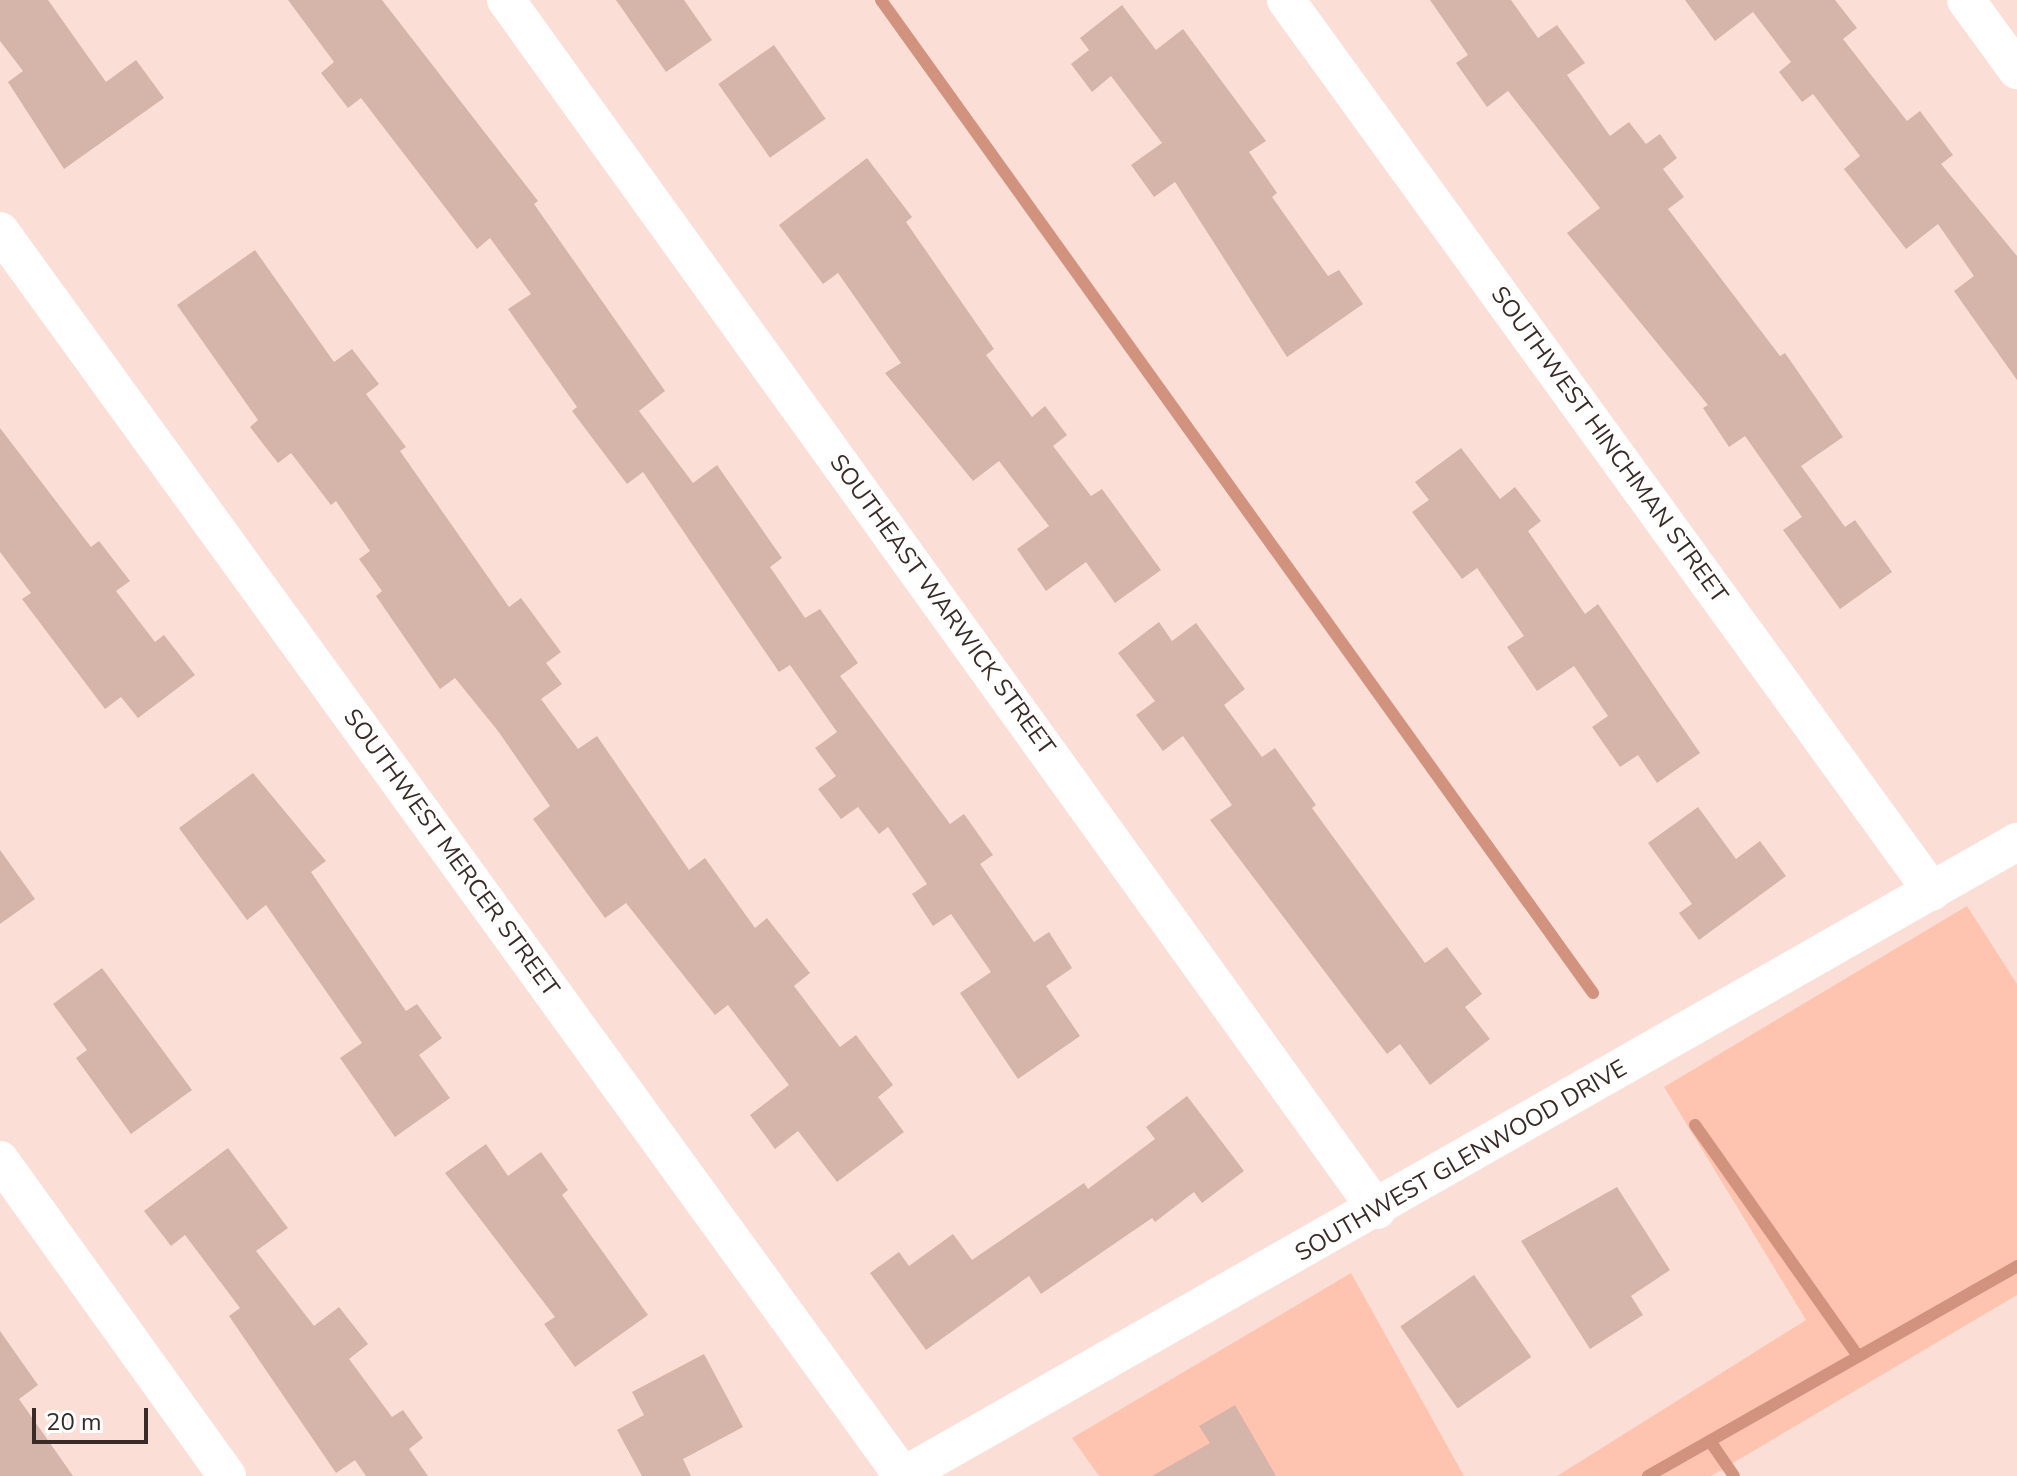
<!DOCTYPE html>
<html>
<head>
<meta charset="utf-8">
<style>
	body { margin:0 }
	#map { position:relative; width:2017px; height:1476px; overflow:hidden; background:#fbdfd6; font-family:"Nunito Sans",sans-serif }
	div>[style] { position:absolute }
	[style*='--x'] { left:calc(var(--x)*1px); top:calc(var(--y)*1px); width:calc(var(--w)*1px); rotate:calc(var(--a)*1deg) }
	.green>* { inset:0; background:#fec4b0 }
	.stream>* { height:12px; margin:-6px; padding:0 6px; transform-origin:6px; border-radius:6px; background:#d1927e }
	.building>* { inset:0; background:#d5b4a9; transform-origin:0 0 }
	.minor>* { height:38px; margin:-19px; padding:0 19px; transform-origin:19px; border-radius:19px; background:#fff }
	span { translate:-50% -50%; white-space:nowrap; text-align:center; line-height:1.15; -webkit-text-stroke:6px #fff; paint-order:stroke }
	.street-label { font-size:24px; color:#392c28 }
	.scale { position:absolute; left:32px; top:1408px; width:116px; height:36px; box-sizing:border-box; border:4px solid #392c28; border-top:0; padding-left:10px; font-size:24px; line-height:28px; white-space:nowrap; color:#392c28; -webkit-text-stroke:6px #fff; paint-order:stroke }
</style>
</head>
<body>
<div id="map">
	<div class="green">
		<i style="clip-path:polygon(1967px 906px,2017px 984px,2017px 1295px,1711px 1476px,1557px 1476px,1806px 1320px,1664px 1087px)"></i>
		<i style="clip-path:polygon(1351px 1273px,1464px 1476px,1099px 1476px,1072px 1438px)"></i>
	</div>
	<div class="stream">
		<i style="--x:881;--y:0;--w:1222;--a:54.36"></i>
		<i style="--x:1695;--y:1125;--w:283;--a:54.8"></i>
		<i style="--x:1710;--y:1441;--w:42;--a:55.6"></i>
		<i style="--x:1648;--y:1476;--w:425;--a:-29.6"></i>
	</div>
	<div class="building">
		<i style="clip-path:polygon(0 0,48px 0,106px 82px,136px 60px,164px 98px,64px 169px,8px 82px,23px 71px,0 41px)"></i>
		<i style="clip-path:polygon(288px 0,382px 0,538px 201px,534px 204px,665px 391px,639px 411px,693px 483px,717px 465px,782px 558px,770px 567px,805px 618px,820px 609px,858px 663px,840px 676px,950px 824px,964px 814px,993px 855px,980px 864px,1034px 942px,1049px 932px,1072px 968px,1046px 986px,1080px 1036px,1018px 1079px,960px 993px,991px 972px,951px 914px,933px 926px,912px 894px,927px 884px,888px 827px,879px 834px,858px 807px,841px 819px,818px 789px,836px 776px,815px 748px,837px 732px,790px 665px,779px 672px,643px 472px,627px 484px,572px 411px,577px 407px,508px 309px,531px 294px,490px 238px,477px 249px,361px 98px,348px 108px,321px 73px,334px 62px)"></i>
		<i style="clip-path:polygon(616px 0,684px 0,712px 40px,666px 72px)"></i>
		<i style="clip-path:polygon(1430px 0,1511px 0,1538px 38px,1557px 25px,1585px 63px,1567px 75px,1610px 136px,1629px 122px,1646px 144px,1660px 134px,1677px 158px,1663px 169px,1684px 197px,1668px 209px,1780px 356px,1785px 353px,1843px 437px,1801px 466px,1845px 527px,1855px 520px,1892px 572px,1840px 609px,1783px 530px,1802px 517px,1745px 436px,1729px 447px,1703px 408px,1708px 405px,1567px 233px,1600px 208px,1508px 91px,1487px 107px,1456px 63px,1468px 55px)"></i>
		<i style="clip-path:polygon(1685px 0,1835px 0,1857px 28px,1843px 39px,1907px 121px,1920px 111px,1953px 155px,1941px 164px,2017px 256px,2017px 380px,1954px 291px,1974px 276px,1938px 224px,1906px 249px,1844px 169px,1860px 156px,1813px 94px,1802px 102px,1779px 72px,1791px 62px,1753px 12px,1715px 41px)"></i>
		<i style="clip-path:polygon(1122px 5px,1156px 50px,1183px 29px,1266px 141px,1249px 152px,1277px 193px,1272px 197px,1328px 276px,1339px 270px,1363px 304px,1287px 357px,1175px 182px,1154px 197px,1131px 165px,1162px 143px,1111px 76px,1092px 92px,1071px 64px,1089px 50px,1080px 38px)"></i>
		<i style="left:774px;top:45px;width:90px;height:68px;rotate:55deg"></i>
		<i style="clip-path:polygon(867px 158px,912px 217px,906px 222px,994px 349px,986px 355px,1032px 417px,1045px 406px,1067px 435px,1053px 446px,1091px 496px,1102px 489px,1161px 570px,1115px 603px,1086px 562px,1046px 591px,1017px 549px,1049px 526px,999px 461px,973px 481px,885px 373px,901px 363px,838px 273px,823px 284px,779px 225px)"></i>
		<i style="clip-path:polygon(255px 250px,334px 362px,352px 349px,379px 384px,366px 394px,406px 447px,400px 451px,509px 607px,521px 598px,561px 652px,546px 663px,562px 684px,541px 699px,578px 749px,597px 736px,689px 870px,705px 858px,755px 928px,767px 918px,810px 973px,794px 986px,840px 1047px,856px 1035px,893px 1085px,878px 1097px,904px 1132px,837px 1182px,798px 1131px,775px 1149px,750px 1115px,789px 1085px,728px 1005px,715px 1015px,626px 903px,605px 918px,533px 819px,550px 806px,498px 731px,455px 678px,440px 689px,376px 596px,382px 591px,359px 559px,370px 551px,336px 501px,331px 505px,291px 453px,278px 463px,250px 427px,258px 420px,177px 305px)"></i>
		<i style="clip-path:polygon(0 428px,91px 547px,99px 541px,130px 581px,116px 591px,155px 642px,164px 635px,195px 675px,138px 718px,121px 697px,105px 709px,22px 599px,31px 593px,0 552px)"></i>
		<i style="clip-path:polygon(1461px 448px,1500px 499px,1515px 487px,1541px 521px,1528px 531px,1585px 614px,1598px 604px,1700px 753px,1657px 783px,1638px 755px,1620px 767px,1592px 727px,1608px 716px,1574px 666px,1537px 691px,1507px 647px,1524px 636px,1477px 568px,1462px 579px,1412px 512px,1429px 500px,1415px 482px)"></i>
		<i style="clip-path:polygon(1159px 622px,1172px 641px,1196px 623px,1245px 689px,1224px 705px,1262px 757px,1275px 748px,1316px 805px,1312px 808px,1425px 963px,1447px 947px,1482px 994px,1465px 1007px,1490px 1039px,1430px 1085px,1400px 1044px,1387px 1054px,1210px 820px,1232px 805px,1183px 736px,1163px 751px,1136px 715px,1155px 701px,1118px 653px)"></i>
		<i style="clip-path:polygon(253px 773px,326px 861px,311px 872px,406px 1011px,417px 1004px,442px 1038px,419px 1055px,450px 1098px,395px 1137px,340px 1058px,362px 1043px,266px 905px,247px 920px,179px 828px)"></i>
		<i style="clip-path:polygon(1698px 807px,1736px 859px,1760px 841px,1786px 876px,1699px 940px,1679px 913px,1692px 904px,1648px 843px)"></i>
		<i style="clip-path:polygon(0 850px,35px 899px,0 924px)"></i>
		<i style="clip-path:polygon(102px 968px,192px 1090px,131px 1134px,76px 1058px,87px 1050px,53px 1004px)"></i>
		<i style="clip-path:polygon(1187px 1096px,1244px 1171px,1202px 1203px,1194px 1192px,1155px 1222px,1152px 1218px,1041px 1294px,1029px 1276px,926px 1350px,870px 1273px,899px 1252px,909px 1266px,953px 1234px,972px 1260px,1084px 1183px,1088px 1189px,1155px 1139px,1146px 1127px)"></i>
		<i style="clip-path:polygon(486px 1144px,508px 1176px,541px 1152px,568px 1190px,562px 1195px,648px 1315px,575px 1367px,544px 1324px,555px 1317px,445px 1173px)"></i>
		<i style="clip-path:polygon(228px 1148px,288px 1228px,256px 1251px,314px 1326px,339px 1307px,368px 1344px,349px 1359px,392px 1417px,403px 1410px,423px 1438px,409px 1449px,428px 1476px,366px 1476px,355px 1460px,336px 1473px,229px 1316px,240px 1308px,185px 1235px,171px 1246px,144px 1211px)"></i>
		<i style="clip-path:polygon(1617px 1187px,1670px 1270px,1631px 1296px,1643px 1315px,1590px 1349px,1521px 1241px)"></i>
		<i style="left:1474px;top:1275px;width:100px;height:90px;rotate:55deg"></i>
		<i style="clip-path:polygon(0 1331px,38px 1385px,19px 1399px,73px 1476px,0 1476px)"></i>
		<i style="clip-path:polygon(704px 1354px,743px 1427px,683px 1459px,691px 1476px,642px 1476px,617px 1430px,644px 1415px,632px 1392px)"></i>
		<i style="clip-path:polygon(1235px 1405px,1276px 1476px,1152px 1476px,1210px 1443px,1199px 1426px)"></i>
	</div>
	<div class="minor">
		<i style="--x:506;--y:0;--w:1491;--a:54.25"></i>
		<i style="--x:1286;--y:0;--w:1101;--a:54.06"></i>
		<i style="--x:1966;--y:0;--w:87;--a:53.9"></i>
		<i style="--x:0;--y:231;--w:1538;--a:54.05"></i>
		<i style="--x:0;--y:1160;--w:389;--a:54.3"></i>
		<i style="--x:903;--y:1476;--w:1282;--a:-29.65"></i>
	</div>
	<div class="street-label">
		<span style="left:1609px;top:445px;rotate:54deg">SOUTHWEST HINCHMAN STREET</span>
		<span style="left:942px;top:605px;rotate:54deg">SOUTHEAST WARWICK STREET</span>
		<span style="left:451px;top:853px;rotate:54deg">SOUTHWEST MERCER STREET</span>
		<span style="left:1461px;top:1161px;rotate:-30deg">SOUTHWEST GLENWOOD DRIVE</span>
	</div>
	<div class="scale">20 m</div>
</div>
</body>
</html>
